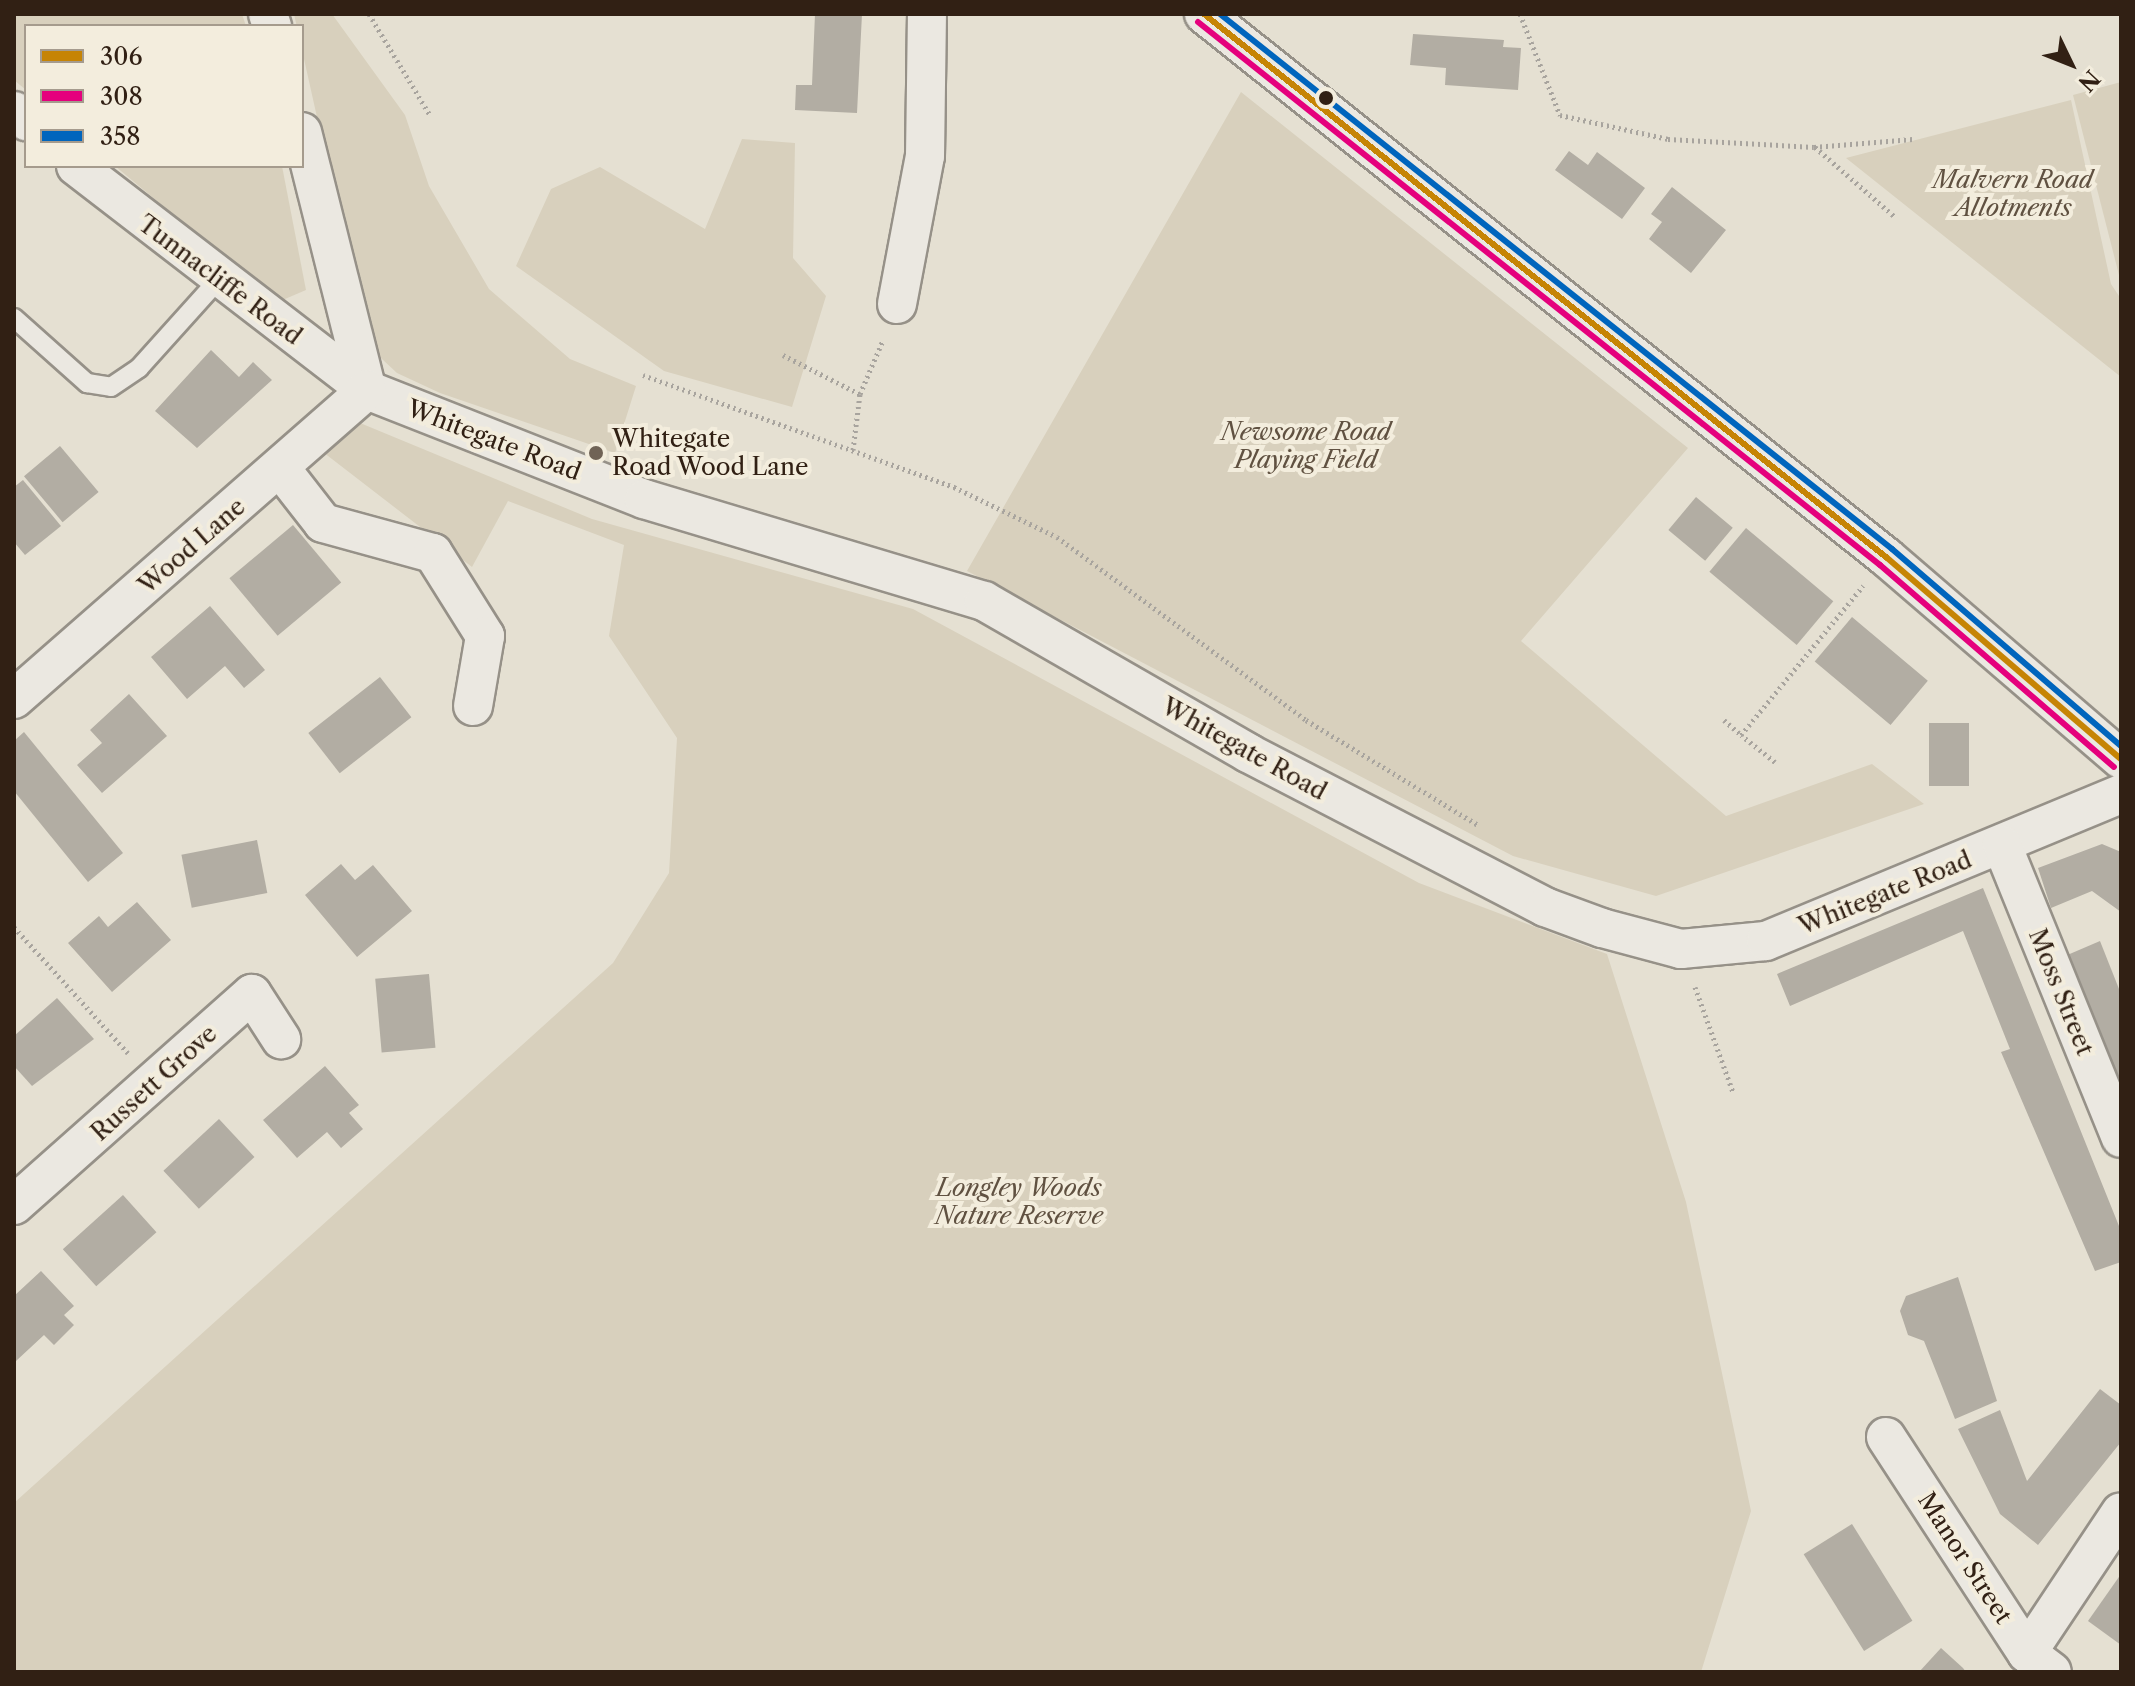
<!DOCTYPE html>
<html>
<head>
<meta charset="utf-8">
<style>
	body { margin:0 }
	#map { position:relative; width:2135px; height:1686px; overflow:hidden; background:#e5e0d2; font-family:"Libre Caslon Text",serif }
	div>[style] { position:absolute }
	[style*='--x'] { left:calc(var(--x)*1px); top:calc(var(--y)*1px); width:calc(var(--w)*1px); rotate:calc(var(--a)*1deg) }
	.green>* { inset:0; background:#d8d0bd }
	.building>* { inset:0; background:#b2ada3; transform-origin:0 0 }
	.path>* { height:5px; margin-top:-2.5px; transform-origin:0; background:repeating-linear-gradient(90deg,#a8a49e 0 2px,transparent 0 6px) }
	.roads { filter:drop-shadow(2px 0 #969188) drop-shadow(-2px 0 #969188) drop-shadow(0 2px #969188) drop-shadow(0 -2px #969188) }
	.service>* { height:18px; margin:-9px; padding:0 9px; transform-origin:9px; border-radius:9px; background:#ebe8e1 }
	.minor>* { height:38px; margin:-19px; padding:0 19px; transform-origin:19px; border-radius:19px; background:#ebe8e1 }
	.bus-1>* { height:6px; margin:-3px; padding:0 3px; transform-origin:3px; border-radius:3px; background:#c68405 }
	.bus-2>* { height:6px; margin:-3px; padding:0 3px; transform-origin:3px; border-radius:3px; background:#e5007d }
	.bus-3>* { height:6px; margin:-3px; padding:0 3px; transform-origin:3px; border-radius:3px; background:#0065bd }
	.dots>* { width:22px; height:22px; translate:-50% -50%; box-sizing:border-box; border:4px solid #f3eddd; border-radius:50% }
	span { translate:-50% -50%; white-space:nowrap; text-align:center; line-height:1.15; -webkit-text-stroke:8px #f3eddd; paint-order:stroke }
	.park-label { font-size:24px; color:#605141; font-style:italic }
	.street-label { font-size:24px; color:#312014 }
	.poi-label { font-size:24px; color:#312014 }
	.left { translate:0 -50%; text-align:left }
	.frame { position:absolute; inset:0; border:16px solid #312014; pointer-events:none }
	.legend { position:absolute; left:24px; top:24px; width:280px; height:144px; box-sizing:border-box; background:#f3eddd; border:2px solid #a59b8d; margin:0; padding:10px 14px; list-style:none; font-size:24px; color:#312014 }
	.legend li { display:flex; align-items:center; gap:16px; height:40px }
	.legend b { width:40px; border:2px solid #a59b8d }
	.north { position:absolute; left:2031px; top:24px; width:80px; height:80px; -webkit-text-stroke:6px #f3eddd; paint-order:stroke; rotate:133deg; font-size:22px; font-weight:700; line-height:32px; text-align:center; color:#312014 }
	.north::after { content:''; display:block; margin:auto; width:28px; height:36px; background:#312014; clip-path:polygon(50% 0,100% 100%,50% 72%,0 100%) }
</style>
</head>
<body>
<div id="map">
	<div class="green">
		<i style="clip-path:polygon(14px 14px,242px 14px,246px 26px,26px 26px,26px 90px,14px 80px)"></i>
		<i style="clip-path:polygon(294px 14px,332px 14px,405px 115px,429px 186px,489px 289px,570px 359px,636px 386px,615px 453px,440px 393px,397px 373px,368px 346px)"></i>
		<i style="clip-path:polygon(2121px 82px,2121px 279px,2120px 279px,2073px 95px)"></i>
		<i style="clip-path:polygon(1241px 92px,1688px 448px,1521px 641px,1726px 816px,1872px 764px,1924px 804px,1656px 896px,1513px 856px,967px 571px)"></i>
		<i style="clip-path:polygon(2071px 100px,2111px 284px,2121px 299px,2121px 377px,1846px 158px)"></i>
		<i style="clip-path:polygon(742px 139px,795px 143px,793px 258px,826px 296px,792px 407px,664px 371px,516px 266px,551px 189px,600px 167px,705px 229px)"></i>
		<i style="clip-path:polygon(115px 166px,282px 166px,306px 290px,278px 302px)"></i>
		<i style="clip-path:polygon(348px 418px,592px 519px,913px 609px,1419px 883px,1607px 954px,1686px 1202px,1751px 1511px,1701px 1672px,14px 1672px,14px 1503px,613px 963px,669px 873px,677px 738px,609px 636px,624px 545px,508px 501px,472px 567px,319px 449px)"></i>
	</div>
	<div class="building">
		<i style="clip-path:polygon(815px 14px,862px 14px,857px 113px,795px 110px,796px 85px,812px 85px)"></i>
		<i style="clip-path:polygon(1413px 34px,1504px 40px,1503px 47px,1521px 48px,1518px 90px,1445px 85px,1446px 68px,1410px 65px)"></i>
		<i style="clip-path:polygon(1569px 151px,1588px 165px,1597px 152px,1645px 188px,1622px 219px,1555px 170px)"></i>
		<i style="clip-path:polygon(1672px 187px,1726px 230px,1691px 273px,1649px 239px,1662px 222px,1651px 214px)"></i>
		<i style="clip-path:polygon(211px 350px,239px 377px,253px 362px,272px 380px,197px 448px,155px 411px)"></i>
		<i style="left:60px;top:446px;width:60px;height:47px;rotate:50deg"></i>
		<i style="clip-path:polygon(23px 480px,61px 526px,25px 555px,14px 542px,14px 487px)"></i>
		<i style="left:1696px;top:497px;width:48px;height:43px;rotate:40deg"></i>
		<i style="left:293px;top:525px;width:75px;height:83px;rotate:50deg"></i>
		<i style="left:1746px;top:528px;width:114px;height:57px;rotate:40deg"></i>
		<i style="clip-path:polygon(210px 606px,265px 670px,244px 688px,225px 666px,187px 699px,151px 657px)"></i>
		<i style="left:1852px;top:617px;width:99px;height:58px;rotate:40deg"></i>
		<i style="left:380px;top:677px;width:51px;height:91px;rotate:52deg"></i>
		<i style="clip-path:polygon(129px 694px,167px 736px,102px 793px,77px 765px,102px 743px,90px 730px)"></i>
		<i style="left:1929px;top:723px;width:40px;height:63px"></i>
		<i style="clip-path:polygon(24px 732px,123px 853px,88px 882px,14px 791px,14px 741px)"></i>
		<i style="left:257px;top:840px;width:54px;height:77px;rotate:79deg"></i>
		<i style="clip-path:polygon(2102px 844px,2121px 852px,2121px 912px,2092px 891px,2051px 908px,2038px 868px)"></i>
		<i style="clip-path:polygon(341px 864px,355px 880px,373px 865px,412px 911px,357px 957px,305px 895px)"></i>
		<i style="clip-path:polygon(1983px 888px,2121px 1231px,2121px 1262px,2095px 1271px,2001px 1052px,2010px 1049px,1963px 931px,1790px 1006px,1777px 974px)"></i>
		<i style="clip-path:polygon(137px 902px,171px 940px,112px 992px,68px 943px,99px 916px,108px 927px)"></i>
		<i style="clip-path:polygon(2100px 941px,2121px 994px,2121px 1092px,2065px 956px)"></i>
		<i style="left:429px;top:974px;width:74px;height:54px;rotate:85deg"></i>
		<i style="clip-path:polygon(57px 998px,94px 1039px,32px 1086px,14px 1066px,14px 1036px)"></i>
		<i style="clip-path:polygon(325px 1066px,359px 1105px,349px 1113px,363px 1129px,341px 1148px,327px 1132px,297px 1158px,263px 1120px)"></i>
		<i style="left:219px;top:1119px;width:52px;height:76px;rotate:47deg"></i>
		<i style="left:123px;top:1195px;width:50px;height:81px;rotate:48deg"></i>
		<i style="clip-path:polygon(41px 1271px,74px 1306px,64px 1315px,74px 1325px,54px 1345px,44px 1335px,16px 1361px,14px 1296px)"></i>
		<i style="clip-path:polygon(1958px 1277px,1997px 1401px,1955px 1419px,1924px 1341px,1908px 1335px,1900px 1311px,1906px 1296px)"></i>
		<i style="clip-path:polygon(2100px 1389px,2121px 1405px,2121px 1442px,2038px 1545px,2000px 1514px,1958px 1429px,2000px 1410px,2027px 1481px)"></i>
		<i style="left:1852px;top:1524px;width:114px;height:57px;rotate:58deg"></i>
		<i style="clip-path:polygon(2121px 1574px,2121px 1645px,2088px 1621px)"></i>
		<i style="clip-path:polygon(1941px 1648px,1963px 1668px,1966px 1672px,1919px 1672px)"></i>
	</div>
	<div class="path">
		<i style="--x:369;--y:14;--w:118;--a:58.9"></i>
		<i style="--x:1520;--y:14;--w:109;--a:68.4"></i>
		<i style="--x:1560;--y:115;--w:111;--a:12.5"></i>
		<i style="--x:1668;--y:139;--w:146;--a:3.1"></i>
		<i style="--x:1814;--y:147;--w:99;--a:-4.6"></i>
		<i style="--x:1815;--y:147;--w:105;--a:41.1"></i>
		<i style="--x:783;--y:355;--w:86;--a:26.9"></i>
		<i style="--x:643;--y:375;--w:331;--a:19.8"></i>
		<i style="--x:954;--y:487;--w:114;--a:25.9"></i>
		<i style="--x:1057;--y:537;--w:309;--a:36.3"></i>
		<i style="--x:1306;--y:720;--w:202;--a:31.4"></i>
		<i style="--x:853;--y:450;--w:56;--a:-82.9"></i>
		<i style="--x:860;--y:394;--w:59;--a:-66.9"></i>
		<i style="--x:1724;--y:720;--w:23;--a:41"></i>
		<i style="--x:1775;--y:762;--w:43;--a:-141.5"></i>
		<i style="--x:1741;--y:735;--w:193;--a:-50.7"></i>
		<i style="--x:14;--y:927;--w:170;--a:47.9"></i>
		<i style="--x:1695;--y:987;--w:112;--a:70.1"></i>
	</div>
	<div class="roads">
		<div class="service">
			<i style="--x:14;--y:318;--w:98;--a:41.7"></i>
			<i style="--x:87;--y:383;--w:24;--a:9"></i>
			<i style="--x:111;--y:387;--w:34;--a:-34"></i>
			<i style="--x:139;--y:368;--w:120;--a:-48"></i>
		</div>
		<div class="minor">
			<i style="--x:268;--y:14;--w:13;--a:72"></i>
			<i style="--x:1204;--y:14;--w:872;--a:38.53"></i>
			<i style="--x:1886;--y:557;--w:310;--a:40.7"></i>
			<i style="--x:14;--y:111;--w:16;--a:40"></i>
			<i style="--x:302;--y:132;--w:266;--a:75.9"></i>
			<i style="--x:76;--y:166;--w:367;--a:37.6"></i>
			<i style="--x:367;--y:390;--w:298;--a:21.5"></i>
			<i style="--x:644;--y:499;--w:355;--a:16.7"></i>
			<i style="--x:984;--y:601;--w:305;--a:29.9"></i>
			<i style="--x:1248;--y:753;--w:335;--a:27.4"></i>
			<i style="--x:1545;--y:907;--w:61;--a:20.2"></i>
			<i style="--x:1602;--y:928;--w:82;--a:14.9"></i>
			<i style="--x:1681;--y:949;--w:85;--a:-5.4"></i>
			<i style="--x:1766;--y:941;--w:384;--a:-22.5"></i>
			<i style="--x:897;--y:304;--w:151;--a:-79.3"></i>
			<i style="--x:925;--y:156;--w:142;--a:-89.2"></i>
			<i style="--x:281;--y:469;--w:68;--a:52.1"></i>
			<i style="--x:323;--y:523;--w:114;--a:15.3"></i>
			<i style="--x:433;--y:553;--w:98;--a:57.9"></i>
			<i style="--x:485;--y:636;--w:71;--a:99.7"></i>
			<i style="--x:14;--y:699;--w:469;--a:-41.2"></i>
			<i style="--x:2002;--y:845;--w:316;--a:67.9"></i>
			<i style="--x:14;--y:1205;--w:318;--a:-41.6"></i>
			<i style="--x:252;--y:994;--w:54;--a:57.2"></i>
			<i style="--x:1886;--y:1437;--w:258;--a:56.9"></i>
			<i style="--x:2027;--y:1653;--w:31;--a:37"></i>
			<i style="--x:2027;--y:1653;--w:169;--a:-56.3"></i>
		</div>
	</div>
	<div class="bus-1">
		<i style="--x:1204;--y:14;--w:872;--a:38.53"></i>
		<i style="--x:1886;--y:557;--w:310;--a:40.7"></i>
	</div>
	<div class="bus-2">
		<i style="--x:1198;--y:22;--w:872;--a:38.53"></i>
		<i style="--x:1880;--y:565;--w:309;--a:40.8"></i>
	</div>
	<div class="bus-3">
		<i style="--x:1220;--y:14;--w:859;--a:38.52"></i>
		<i style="--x:1892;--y:549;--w:302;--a:40.7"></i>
	</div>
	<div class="dots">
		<i style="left:1326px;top:98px;background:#312014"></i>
		<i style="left:596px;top:453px;background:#706356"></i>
	</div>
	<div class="park-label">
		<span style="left:2013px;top:194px">Malvern Road<br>Allotments</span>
		<span style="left:1306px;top:446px">Newsome Road<br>Playing Field</span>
		<span style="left:1019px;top:1202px">Longley Woods<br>Nature Reserve</span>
	</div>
	<div class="street-label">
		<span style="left:220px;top:280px;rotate:37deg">Tunnacliffe Road</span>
		<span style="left:494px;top:440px;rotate:21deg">Whitegate Road</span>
		<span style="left:192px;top:546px;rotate:-41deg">Wood Lane</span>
		<span style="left:1244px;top:749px;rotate:29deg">Whitegate Road</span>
		<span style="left:1885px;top:893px;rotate:-22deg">Whitegate Road</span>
		<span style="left:2061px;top:992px;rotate:68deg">Moss Street</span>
		<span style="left:154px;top:1083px;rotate:-42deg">Russett Grove</span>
		<span style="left:1965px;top:1558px;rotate:57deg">Manor Street</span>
	</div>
	<div class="poi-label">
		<span class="left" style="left:612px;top:453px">Whitegate<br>Road Wood Lane</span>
	</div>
	<div class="frame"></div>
	<ul class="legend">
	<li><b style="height:10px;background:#c68405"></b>306</li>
	<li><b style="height:10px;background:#e5007d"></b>308</li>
	<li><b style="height:10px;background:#0065bd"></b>358</li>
	</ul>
	<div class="north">N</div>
</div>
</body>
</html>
